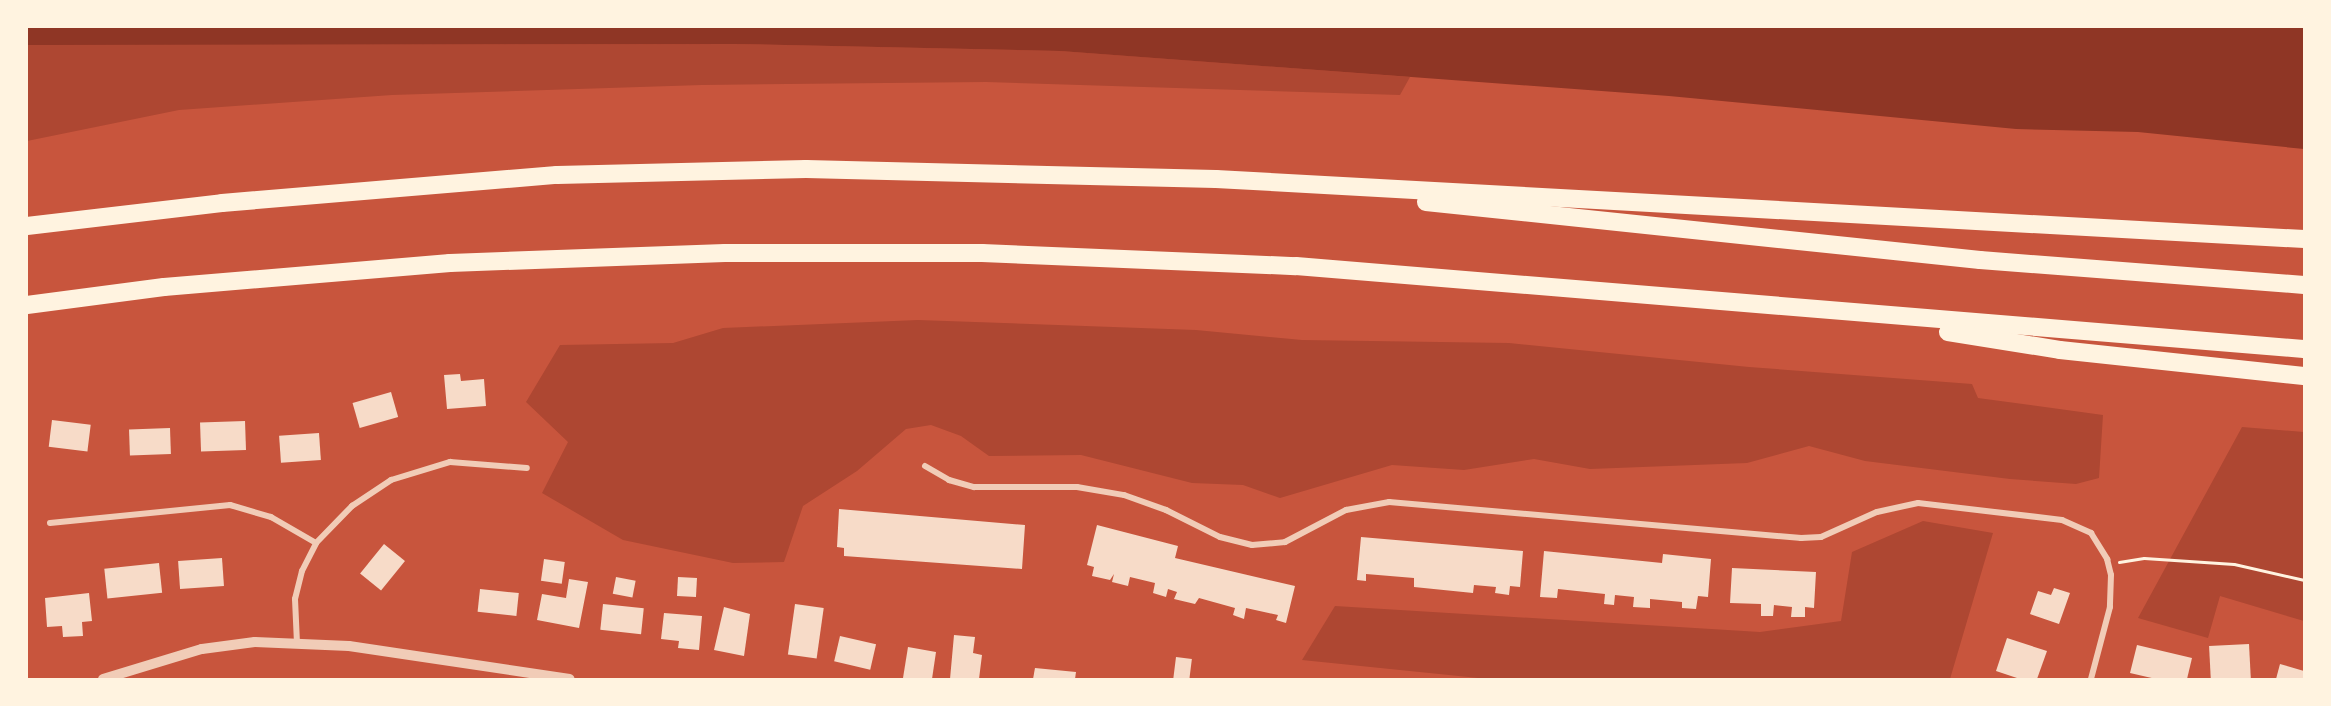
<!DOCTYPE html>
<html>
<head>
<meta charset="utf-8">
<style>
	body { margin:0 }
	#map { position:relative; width:2331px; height:706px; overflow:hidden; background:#c8553d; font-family:"DM Sans",sans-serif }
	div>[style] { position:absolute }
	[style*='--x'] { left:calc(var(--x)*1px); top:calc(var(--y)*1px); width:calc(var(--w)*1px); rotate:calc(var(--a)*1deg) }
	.green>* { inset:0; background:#ae4732 }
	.water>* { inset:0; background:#8f3625 }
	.building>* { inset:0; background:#f7dbc8; transform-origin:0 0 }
	.path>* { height:3px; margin:-1.5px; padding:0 1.5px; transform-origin:1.5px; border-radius:1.5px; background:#fff3e0 }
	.minor>* { height:6px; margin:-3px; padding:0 3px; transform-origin:3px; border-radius:3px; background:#f1ccb7 }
	.tertiary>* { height:10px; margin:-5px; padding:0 5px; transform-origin:5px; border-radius:5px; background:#f1ccb7 }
	.motorway>* { height:18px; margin:-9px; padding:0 9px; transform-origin:9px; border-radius:9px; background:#fff3e0 }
	span { translate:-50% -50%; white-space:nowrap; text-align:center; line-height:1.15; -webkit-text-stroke:4.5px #fff3e0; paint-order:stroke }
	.frame { position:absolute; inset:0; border:28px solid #fff3e0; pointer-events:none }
</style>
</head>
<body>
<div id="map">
	<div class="green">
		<i style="clip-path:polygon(735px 44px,1060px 51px,1410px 77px,1400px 95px,986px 82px,702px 85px,392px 95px,179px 110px,27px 141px,27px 45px)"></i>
		<i style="clip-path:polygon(918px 320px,1196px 330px,1302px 340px,1509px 343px,1749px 367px,1972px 384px,1978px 398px,2103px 415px,2099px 478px,2076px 484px,2010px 479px,1865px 461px,1809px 446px,1747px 463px,1590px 469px,1534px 459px,1464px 470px,1392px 465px,1280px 498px,1243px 485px,1192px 483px,1081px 455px,989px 456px,961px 436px,931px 425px,906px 429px,857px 471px,803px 506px,784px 562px,733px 563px,623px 540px,542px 493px,568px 442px,526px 402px,560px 345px,673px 343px,723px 328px)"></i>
		<i style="clip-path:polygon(2242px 427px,2304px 432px,2304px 621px,2220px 596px,2208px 638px,2138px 618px)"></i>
		<i style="clip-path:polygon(1923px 521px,1993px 533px,1950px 679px,1488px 679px,1302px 660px,1335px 606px,1760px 632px,1841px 621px,1852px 552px)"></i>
	</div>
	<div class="water">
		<i style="clip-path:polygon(27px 27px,2304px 27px,2304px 149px,2138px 132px,2016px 129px,1669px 96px,1060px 51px,735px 44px,27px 45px)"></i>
	</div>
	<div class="building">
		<i style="clip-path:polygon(460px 374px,461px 381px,484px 379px,486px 406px,447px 409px,444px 375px)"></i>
		<i style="left:391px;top:392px;width:26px;height:40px;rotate:74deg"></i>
		<i style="left:52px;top:420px;width:39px;height:27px;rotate:7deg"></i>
		<i style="left:245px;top:421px;width:29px;height:45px;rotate:88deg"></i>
		<i style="left:170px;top:428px;width:26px;height:41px;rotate:88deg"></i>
		<i style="left:319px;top:433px;width:27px;height:40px;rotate:86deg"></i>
		<i style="clip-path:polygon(839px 509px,1025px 525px,1022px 569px,844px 556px,844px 548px,837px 547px)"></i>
		<i style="clip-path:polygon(1097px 525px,1178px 546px,1175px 558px,1295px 586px,1286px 623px,1276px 620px,1278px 615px,1246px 608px,1244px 619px,1233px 615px,1235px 608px,1199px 598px,1195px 604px,1174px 599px,1177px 592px,1168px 589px,1166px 597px,1153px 593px,1155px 583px,1130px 577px,1128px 586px,1112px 582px,1114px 574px,1110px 580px,1092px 576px,1094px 567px,1087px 565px)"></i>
		<i style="clip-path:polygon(1361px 537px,1523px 551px,1520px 587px,1510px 586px,1509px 595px,1495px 593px,1496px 587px,1474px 585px,1473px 593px,1414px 587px,1414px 578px,1366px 574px,1366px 581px,1357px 580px)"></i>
		<i style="left:384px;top:544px;width:27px;height:38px;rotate:39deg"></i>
		<i style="clip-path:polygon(1544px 551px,1662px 563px,1663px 554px,1711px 559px,1708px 597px,1698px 596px,1696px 609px,1682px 608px,1682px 602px,1650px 599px,1650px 608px,1633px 607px,1634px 597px,1615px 595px,1614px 605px,1604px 604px,1605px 594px,1558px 589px,1557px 598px,1540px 597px)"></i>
		<i style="left:222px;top:558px;width:28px;height:44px;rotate:86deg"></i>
		<i style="left:544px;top:559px;width:21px;height:22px;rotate:8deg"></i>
		<i style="left:159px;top:563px;width:30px;height:55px;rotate:84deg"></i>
		<i style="clip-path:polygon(1732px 568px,1816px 572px,1814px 608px,1805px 607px,1805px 617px,1791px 617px,1792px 607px,1774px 605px,1773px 616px,1761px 616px,1761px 604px,1730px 603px)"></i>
		<i style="left:616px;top:577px;width:20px;height:17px;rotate:11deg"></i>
		<i style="left:678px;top:577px;width:19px;height:19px;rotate:3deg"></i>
		<i style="clip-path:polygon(569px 579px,588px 582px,579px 628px,537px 620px,542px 594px,566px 598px)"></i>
		<i style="clip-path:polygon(2054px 588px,2070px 593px,2059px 624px,2030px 614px,2038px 591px,2051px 595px)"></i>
		<i style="left:480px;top:589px;width:39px;height:23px;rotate:6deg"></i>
		<i style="clip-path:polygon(89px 593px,92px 621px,82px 622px,83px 636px,63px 637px,62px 626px,47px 627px,45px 598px)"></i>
		<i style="left:603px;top:604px;width:41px;height:26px;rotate:6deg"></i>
		<i style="left:795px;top:604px;width:29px;height:51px;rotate:8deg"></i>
		<i style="clip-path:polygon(724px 607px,750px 614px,744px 656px,714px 650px)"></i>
		<i style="clip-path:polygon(664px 613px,702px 616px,699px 650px,678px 648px,679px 641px,661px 639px)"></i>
		<i style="clip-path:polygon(954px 635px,975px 637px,973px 653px,982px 655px,979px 679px,950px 679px)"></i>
		<i style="left:840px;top:636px;width:37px;height:26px;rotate:13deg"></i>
		<i style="clip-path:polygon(2007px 638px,2047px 651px,2037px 679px,2020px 679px,1996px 671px)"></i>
		<i style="left:2249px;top:644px;width:35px;height:40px;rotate:87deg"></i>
		<i style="clip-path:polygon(2137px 645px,2192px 658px,2187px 679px,2156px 679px,2130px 673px)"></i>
		<i style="clip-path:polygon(908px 647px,936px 652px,932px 679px,903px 678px)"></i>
		<i style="left:1176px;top:657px;width:16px;height:22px;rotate:7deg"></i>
		<i style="clip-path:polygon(2280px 664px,2304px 671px,2304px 679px,2276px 679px)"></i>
		<i style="clip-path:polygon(1035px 668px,1076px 672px,1075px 679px,1033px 679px)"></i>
	</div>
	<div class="path">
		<i style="--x:2119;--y:562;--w:25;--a:-9"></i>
		<i style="--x:2144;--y:558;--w:90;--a:3.8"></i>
		<i style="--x:2234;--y:564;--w:72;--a:12.9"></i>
	</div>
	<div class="minor">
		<i style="--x:925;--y:466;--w:28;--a:30"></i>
		<i style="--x:949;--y:480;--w:26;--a:16"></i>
		<i style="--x:974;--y:487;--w:103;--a:0"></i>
		<i style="--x:1077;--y:487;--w:48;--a:9.7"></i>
		<i style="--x:1124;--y:495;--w:45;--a:19.7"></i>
		<i style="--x:1166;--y:510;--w:60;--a:26.6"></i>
		<i style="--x:1220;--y:537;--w:33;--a:14"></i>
		<i style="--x:1252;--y:545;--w:33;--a:-5"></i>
		<i style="--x:1285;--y:542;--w:69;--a:-27.7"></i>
		<i style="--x:1346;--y:510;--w:44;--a:-10.5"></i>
		<i style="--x:1389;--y:502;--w:414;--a:5"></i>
		<i style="--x:1801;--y:538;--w:20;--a:-3"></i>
		<i style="--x:1821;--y:537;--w:61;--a:-24.1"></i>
		<i style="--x:1877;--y:512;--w:42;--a:-12.4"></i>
		<i style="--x:1918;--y:503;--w:145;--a:6.7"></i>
		<i style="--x:2062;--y:520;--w:32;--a:24"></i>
		<i style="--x:2091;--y:533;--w:31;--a:58"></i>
		<i style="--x:2107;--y:559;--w:16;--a:76"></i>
		<i style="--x:2111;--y:575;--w:32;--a:92"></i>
		<i style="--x:2110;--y:607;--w:74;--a:104.8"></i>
		<i style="--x:50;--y:523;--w:181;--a:-5.7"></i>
		<i style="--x:230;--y:505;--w:43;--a:16.3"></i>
		<i style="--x:271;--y:517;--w:52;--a:30"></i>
		<i style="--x:297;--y:643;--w:44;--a:-92.6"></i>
		<i style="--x:295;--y:599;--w:29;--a:-76"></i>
		<i style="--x:302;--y:571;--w:31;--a:-63"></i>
		<i style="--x:316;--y:543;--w:52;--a:-45.8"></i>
		<i style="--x:352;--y:506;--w:47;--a:-33.7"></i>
		<i style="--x:391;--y:480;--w:62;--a:-17"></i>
		<i style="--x:450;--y:462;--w:77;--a:4.5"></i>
	</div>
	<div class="tertiary">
		<i style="--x:103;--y:679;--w:103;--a:-16.9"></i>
		<i style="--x:202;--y:649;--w:53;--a:-7.5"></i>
		<i style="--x:255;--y:642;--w:94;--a:2.4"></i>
		<i style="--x:349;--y:646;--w:223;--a:8.5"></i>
	</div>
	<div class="motorway">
		<i style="--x:1426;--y:202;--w:557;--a:5.98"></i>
		<i style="--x:1980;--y:260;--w:325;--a:4.4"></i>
		<i style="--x:27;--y:226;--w:196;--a:-6.7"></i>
		<i style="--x:222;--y:203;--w:336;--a:-4.8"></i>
		<i style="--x:557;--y:175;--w:249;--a:-1.4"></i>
		<i style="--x:806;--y:169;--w:410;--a:1.4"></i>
		<i style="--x:1216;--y:179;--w:1090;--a:3.16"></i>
		<i style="--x:27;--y:305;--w:138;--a:-7.5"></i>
		<i style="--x:164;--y:287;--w:287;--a:-4.8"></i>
		<i style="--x:450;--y:263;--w:275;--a:-2.1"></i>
		<i style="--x:725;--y:253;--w:257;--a:0"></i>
		<i style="--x:982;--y:253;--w:314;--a:2.4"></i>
		<i style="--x:1296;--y:266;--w:1011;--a:4.71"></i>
		<i style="--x:1948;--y:332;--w:113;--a:9.1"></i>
		<i style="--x:2060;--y:350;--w:245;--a:6.1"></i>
	</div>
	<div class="frame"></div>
</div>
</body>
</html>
